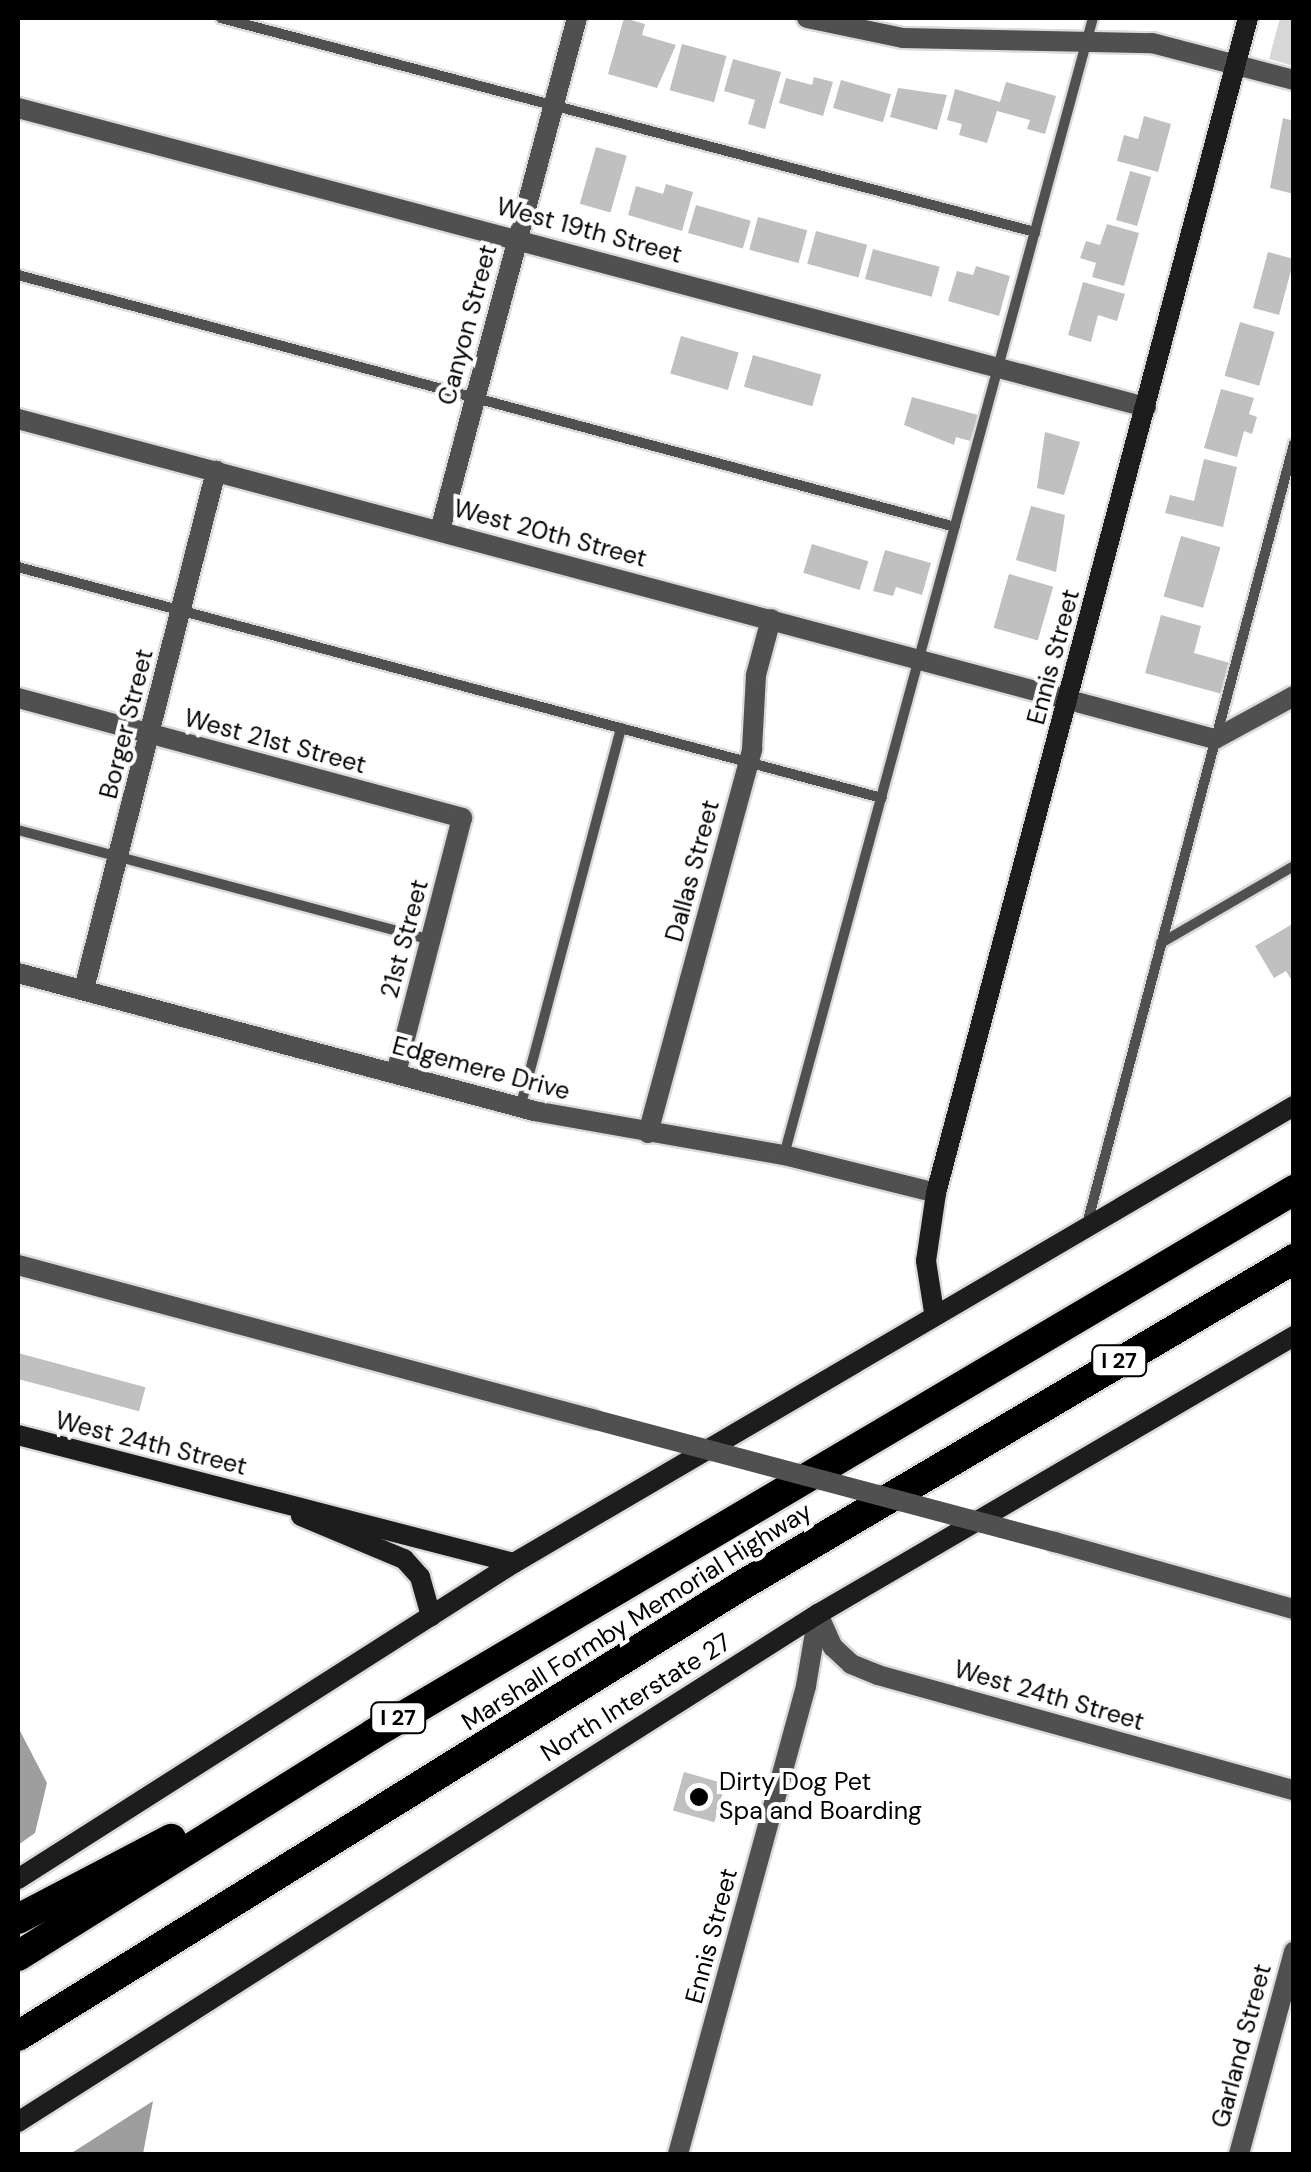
<!DOCTYPE html>
<html>
<head>
<meta charset="utf-8">
<style>
	body { margin:0 }
	#map { position:relative; width:1311px; height:2172px; overflow:hidden; background:#fff; font-family:"DM Sans",sans-serif }
	div>[style] { position:absolute }
	[style*='--x'] { left:calc(var(--x)*1px); top:calc(var(--y)*1px); width:calc(var(--w)*1px); rotate:calc(var(--a)*1deg) }
	.green>* { inset:0; background:#d7d7d7 }
	.water>* { inset:0; background:#9e9e9e }
	.building>* { inset:0; background:#c0c0c0; transform-origin:0 0 }
	.roads { filter:drop-shadow(2px 0 #dbdbdb) drop-shadow(-2px 0 #dbdbdb) drop-shadow(0 2px #dbdbdb) drop-shadow(0 -2px #dbdbdb) }
	.service>* { height:10px; margin:-5px; padding:0 5px; transform-origin:5px; border-radius:5px; background:#505050 }
	.minor>* { height:20px; margin:-10px; padding:0 10px; transform-origin:10px; border-radius:10px; background:#505050 }
	.tertiary>* { height:20px; margin:-10px; padding:0 10px; transform-origin:10px; border-radius:10px; background:#505050 }
	.secondary>* { height:20px; margin:-10px; padding:0 10px; transform-origin:10px; border-radius:10px; background:#1d1d1d }
	.motorway>* { height:30px; margin:-15px; padding:0 15px; transform-origin:15px; border-radius:15px; background:#000 }
	.tertiary-bridge>* { height:20px; margin:-10px; padding:0 10px; transform-origin:10px; border-radius:10px; background:#505050 }
	.dots>* { width:28px; height:28px; translate:-50% -50%; box-sizing:border-box; border:5px solid #fff; border-radius:50% }
	span { translate:-50% -50%; white-space:nowrap; text-align:center; line-height:1.15; -webkit-text-stroke:8px #fff; paint-order:stroke }
	.shield-label span { padding:2px 8px; background:#fff; border:2px solid; border-radius:8px; -webkit-text-stroke-width:0 }
	.shield-label { font-size:22px; color:#000; font-weight:700 }
	.street-label { font-size:25px; color:#000 }
	.poi-label { font-size:25px; color:#000 }
	.left { translate:0 -50%; text-align:left }
	.frame { position:absolute; inset:0; border:20px solid #000; pointer-events:none }
</style>
</head>
<body>
<div id="map">
	<div class="green">
		<i style="clip-path:polygon(1280px 18px,1293px 18px,1293px 66px,1269px 59px)"></i>
	</div>
	<div class="water">
		<i style="clip-path:polygon(18px 1727px,47px 1783px,35px 1833px,18px 1845px)"></i>
		<i style="clip-path:polygon(153px 2101px,143px 2154px,70px 2154px)"></i>
	</div>
	<div class="building">
		<i style="clip-path:polygon(624px 18px,645px 24px,642px 35px,676px 45px,657px 88px,608px 74px)"></i>
		<i style="left:682px;top:44px;width:46px;height:48px;rotate:15deg"></i>
		<i style="clip-path:polygon(733px 59px,781px 72px,765px 129px,748px 124px,755px 100px,724px 91px)"></i>
		<i style="clip-path:polygon(814px 77px,833px 82px,823px 116px,779px 103px,786px 78px,812px 85px)"></i>
		<i style="left:841px;top:80px;width:52px;height:29px;rotate:16deg"></i>
		<i style="clip-path:polygon(1006px 82px,1056px 96px,1045px 134px,1027px 129px,1030px 120px,997px 111px,987px 143px,959px 135px,962px 124px,947px 120px,955px 89px,1000px 102px)"></i>
		<i style="clip-path:polygon(898px 88px,947px 95px,937px 130px,890px 117px)"></i>
		<i style="clip-path:polygon(1144px 116px,1171px 124px,1158px 172px,1117px 161px,1124px 135px,1138px 139px)"></i>
		<i style="clip-path:polygon(1283px 118px,1294px 121px,1294px 194px,1270px 188px)"></i>
		<i style="left:596px;top:147px;width:32px;height:59px;rotate:16deg"></i>
		<i style="left:1130px;top:171px;width:22px;height:51px;rotate:16deg"></i>
		<i style="clip-path:polygon(666px 184px,693px 192px,682px 231px,628px 215px,636px 186px,663px 194px)"></i>
		<i style="left:696px;top:205px;width:57px;height:29px;rotate:16deg"></i>
		<i style="left:758px;top:217px;width:51px;height:34px;rotate:15deg"></i>
		<i style="clip-path:polygon(1107px 224px,1139px 233px,1124px 286px,1092px 277px,1096px 263px,1080px 258px,1086px 241px,1100px 245px)"></i>
		<i style="left:816px;top:231px;width:53px;height:34px;rotate:15deg"></i>
		<i style="left:873px;top:249px;width:69px;height:31px;rotate:15deg"></i>
		<i style="left:1268px;top:252px;width:27px;height:58px;rotate:15deg"></i>
		<i style="clip-path:polygon(976px 266px,1010px 276px,999px 316px,948px 301px,957px 271px,973px 275px)"></i>
		<i style="clip-path:polygon(1083px 282px,1125px 294px,1117px 321px,1098px 315px,1091px 342px,1068px 335px)"></i>
		<i style="left:1240px;top:322px;width:36px;height:56px;rotate:16deg"></i>
		<i style="left:681px;top:336px;width:60px;height:39px;rotate:16deg"></i>
		<i style="left:753px;top:355px;width:71px;height:33px;rotate:16deg"></i>
		<i style="clip-path:polygon(1221px 389px,1254px 398px,1249px 414px,1257px 417px,1252px 434px,1244px 431px,1237px 457px,1204px 448px)"></i>
		<i style="clip-path:polygon(912px 397px,978px 415px,970px 441px,956px 437px,954px 445px,904px 425px)"></i>
		<i style="clip-path:polygon(1045px 432px,1080px 442px,1064px 495px,1037px 488px)"></i>
		<i style="clip-path:polygon(1204px 459px,1237px 467px,1223px 527px,1165px 513px,1170px 495px,1194px 501px)"></i>
		<i style="clip-path:polygon(1031px 506px,1065px 515px,1056px 572px,1016px 560px)"></i>
		<i style="left:1181px;top:536px;width:41px;height:63px;rotate:16deg"></i>
		<i style="left:812px;top:544px;width:59px;height:30px;rotate:17deg"></i>
		<i style="clip-path:polygon(885px 550px,931px 563px,922px 595px,896px 587px,893px 596px,873px 591px)"></i>
		<i style="left:1009px;top:574px;width:46px;height:56px;rotate:16deg"></i>
		<i style="clip-path:polygon(1161px 615px,1201px 626px,1194px 653px,1230px 663px,1222px 694px,1145px 673px)"></i>
		<i style="clip-path:polygon(1294px 923px,1294px 984px,1286px 971px,1274px 978px,1255px 946px)"></i>
		<i style="left:18px;top:1353px;width:132px;height:25px;rotate:15deg"></i>
		<i style="left:684px;top:1772px;width:43px;height:40px;rotate:16deg"></i>
	</div>
	<div class="roads">
		<div class="service">
			<i style="--x:221;--y:18;--w:842;--a:14.73"></i>
			<i style="--x:18;--y:275;--w:970;--a:15.05"></i>
			<i style="--x:18;--y:567;--w:894;--a:14.97"></i>
			<i style="--x:18;--y:830;--w:426;--a:14.9"></i>
			<i style="--x:1161;--y:943;--w:154;--a:-30.1"></i>
			<i style="--x:520;--y:1108;--w:393;--a:-75.1"></i>
			<i style="--x:784;--y:1155;--w:1178;--a:-74.8"></i>
			<i style="--x:1087;--y:1224;--w:807;--a:-75.14"></i>
		</div>
		<div class="minor">
			<i style="--x:807;--y:18;--w:98;--a:11.8"></i>
			<i style="--x:903;--y:38;--w:249;--a:1.2"></i>
			<i style="--x:1152;--y:43;--w:147;--a:14.6"></i>
			<i style="--x:18;--y:108;--w:1167;--a:14.85"></i>
			<i style="--x:18;--y:419;--w:1239;--a:14.97"></i>
			<i style="--x:1215;--y:739;--w:90;--a:-28.6"></i>
			<i style="--x:440;--y:530;--w:530;--a:-75.02"></i>
			<i style="--x:18;--y:698;--w:460;--a:15.1"></i>
			<i style="--x:462;--y:818;--w:263;--a:104.5"></i>
			<i style="--x:18;--y:973;--w:534;--a:14.97"></i>
			<i style="--x:534;--y:1111;--w:254;--a:10"></i>
			<i style="--x:784;--y:1155;--w:157;--a:14"></i>
			<i style="--x:84;--y:989;--w:535;--a:-75.7"></i>
			<i style="--x:648;--y:1133;--w:398;--a:-74.8"></i>
			<i style="--x:752;--y:749;--w:74;--a:-86.9"></i>
			<i style="--x:756;--y:675;--w:58;--a:-75"></i>
			<i style="--x:678;--y:2154;--w:485;--a:-74.7"></i>
			<i style="--x:806;--y:1686;--w:73;--a:-80.5"></i>
		</div>
		<div class="tertiary">
			<i style="--x:18;--y:1265;--w:594;--a:15.02"></i>
			<i style="--x:1055;--y:1542;--w:248;--a:15.7"></i>
			<i style="--x:818;--y:1614;--w:36;--a:66"></i>
			<i style="--x:833;--y:1647;--w:25;--a:43"></i>
			<i style="--x:851;--y:1664;--w:29;--a:22"></i>
			<i style="--x:878;--y:1675;--w:432;--a:15.5"></i>
			<i style="--x:1239;--y:2154;--w:210;--a:-74.8"></i>
		</div>
		<div class="secondary">
			<i style="--x:934;--y:1312;--w:52;--a:-98.9"></i>
			<i style="--x:926;--y:1261;--w:69;--a:-81.6"></i>
			<i style="--x:936;--y:1193;--w:1216;--a:-75.13"></i>
			<i style="--x:18;--y:1435;--w:512;--a:14.47"></i>
			<i style="--x:301;--y:1516;--w:112;--a:22.7"></i>
			<i style="--x:404;--y:1559;--w:24;--a:48"></i>
			<i style="--x:420;--y:1577;--w:41;--a:74.2"></i>
			<i style="--x:18;--y:1879;--w:588;--a:-32.5"></i>
			<i style="--x:514;--y:1563;--w:904;--a:-30.37"></i>
			<i style="--x:18;--y:2122;--w:948;--a:-32.42"></i>
			<i style="--x:818;--y:1614;--w:551;--a:-30.29"></i>
		</div>
		<div class="motorway">
			<i style="--x:18;--y:1919;--w:173;--a:-27.6"></i>
			<i style="--x:18;--y:1956;--w:419;--a:-32"></i>
			<i style="--x:373;--y:1734;--w:1070;--a:-30.57"></i>
			<i style="--x:18;--y:2036;--w:849;--a:-31.91"></i>
			<i style="--x:739;--y:1587;--w:645;--a:-30.58"></i>
		</div>
	</div>
	<div class="tertiary-bridge">
		<i style="--x:592;--y:1419;--w:479;--a:14.9"></i>
	</div>
	<div class="dots">
		<i style="left:699px;top:1797px;background:#000"></i>
	</div>
	<div class="shield-label">
		<span style="left:1119px;top:1361px">I 27</span>
		<span style="left:398px;top:1718px">I 27</span>
	</div>
	<div class="street-label">
		<span style="left:589px;top:231px;rotate:15deg">West 19th Street</span>
		<span style="left:468px;top:325px;rotate:-75deg">Canyon Street</span>
		<span style="left:550px;top:534px;rotate:15deg">West 20th Street</span>
		<span style="left:1054px;top:657px;rotate:-75deg">Ennis Street</span>
		<span style="left:127px;top:724px;rotate:-76deg">Borger Street</span>
		<span style="left:275px;top:742px;rotate:15deg">West 21st Street</span>
		<span style="left:693px;top:871px;rotate:-75deg">Dallas Street</span>
		<span style="left:405px;top:939px;rotate:-75deg">21st Street</span>
		<span style="left:481px;top:1069px;rotate:15deg">Edgemere Drive</span>
		<span style="left:151px;top:1444px;rotate:14deg">West 24th Street</span>
		<span style="left:637px;top:1617px;rotate:-32deg">Marshall Formby Memorial Highway</span>
		<span style="left:1049px;top:1696px;rotate:16deg">West 24th Street</span>
		<span style="left:636px;top:1698px;rotate:-32deg">North Interstate 27</span>
		<span style="left:712px;top:1936px;rotate:-75deg">Ennis Street</span>
		<span style="left:1242px;top:2046px;rotate:-75deg">Garland Street</span>
	</div>
	<div class="poi-label">
		<span class="left" style="left:719px;top:1797px">Dirty Dog Pet<br>Spa and Boarding</span>
	</div>
	<div class="frame"></div>
</div>
</body>
</html>
